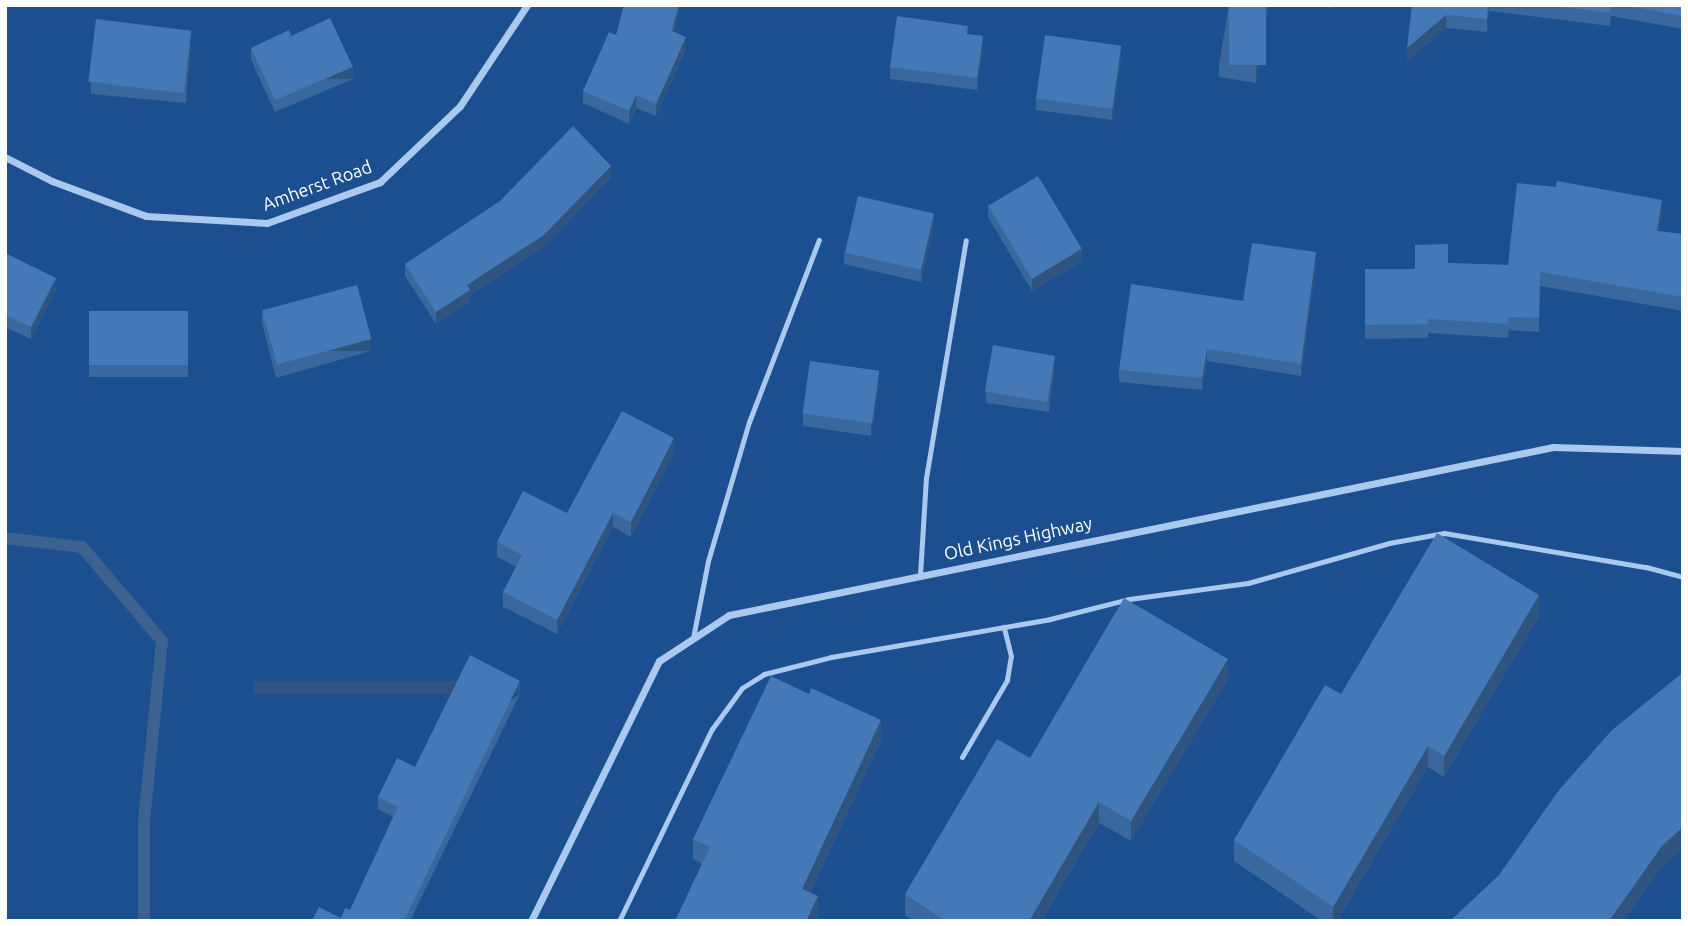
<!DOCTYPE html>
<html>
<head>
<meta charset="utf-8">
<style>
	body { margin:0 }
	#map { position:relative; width:1688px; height:926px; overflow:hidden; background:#1b4f8f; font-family:Ubuntu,sans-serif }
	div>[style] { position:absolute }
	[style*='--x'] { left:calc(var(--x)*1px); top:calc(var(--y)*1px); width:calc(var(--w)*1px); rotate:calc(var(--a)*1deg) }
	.stream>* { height:12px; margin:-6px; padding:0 6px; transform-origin:6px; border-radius:6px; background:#3c6290 }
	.lane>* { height:5px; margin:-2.5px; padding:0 2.5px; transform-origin:2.5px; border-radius:2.5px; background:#a9c9ee }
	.street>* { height:7px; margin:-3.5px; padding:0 3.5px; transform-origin:3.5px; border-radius:3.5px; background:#a9c9ee }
	.wall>* { inset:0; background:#3a679d; transform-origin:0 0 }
	.shaded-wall>* { inset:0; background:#305480; transform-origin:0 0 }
	.building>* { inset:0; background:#4478b7; transform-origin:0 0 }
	span { translate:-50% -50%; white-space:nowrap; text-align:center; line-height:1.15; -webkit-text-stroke:7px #1b4f8f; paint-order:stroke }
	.street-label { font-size:18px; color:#fff }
	.frame { position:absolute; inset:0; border:7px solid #fff; pointer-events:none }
</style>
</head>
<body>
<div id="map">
	<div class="stream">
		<i style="--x:5;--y:538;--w:78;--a:6.7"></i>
		<i style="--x:82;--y:547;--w:123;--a:49.6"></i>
		<i style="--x:162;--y:641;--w:182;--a:95.7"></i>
		<i style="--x:144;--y:822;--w:99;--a:90"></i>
	</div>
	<div class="lane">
		<i style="--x:920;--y:575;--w:97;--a:-86.5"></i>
		<i style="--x:926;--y:478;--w:241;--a:-80.5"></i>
		<i style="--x:693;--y:638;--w:78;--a:-79"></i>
		<i style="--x:708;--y:561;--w:145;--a:-73.6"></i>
		<i style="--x:749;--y:422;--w:195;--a:-69"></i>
		<i style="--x:962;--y:757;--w:89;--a:-59.7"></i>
		<i style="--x:1007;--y:680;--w:24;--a:-81"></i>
		<i style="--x:1011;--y:656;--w:30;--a:-104"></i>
		<i style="--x:619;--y:921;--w:213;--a:-64.2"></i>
		<i style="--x:712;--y:729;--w:51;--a:-53.8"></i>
		<i style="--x:742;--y:688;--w:26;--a:-32"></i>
		<i style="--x:764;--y:674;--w:69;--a:-14.2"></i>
		<i style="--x:831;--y:657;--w:222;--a:-9.8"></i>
		<i style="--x:1050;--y:619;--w:81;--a:-14.2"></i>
		<i style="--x:1129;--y:599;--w:120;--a:-7.7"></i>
		<i style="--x:1248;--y:583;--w:147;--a:-15.8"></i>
		<i style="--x:1389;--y:543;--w:56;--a:-10.3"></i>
		<i style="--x:1444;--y:533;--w:205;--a:9.6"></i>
		<i style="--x:1646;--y:567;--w:38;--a:15"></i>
	</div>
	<div class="street">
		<i style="--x:5;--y:157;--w:53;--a:27.1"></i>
		<i style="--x:52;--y:181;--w:100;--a:20.4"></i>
		<i style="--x:146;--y:216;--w:121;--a:3.3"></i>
		<i style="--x:267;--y:223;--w:120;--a:-19.9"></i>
		<i style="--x:380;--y:182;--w:110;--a:-43.5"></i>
		<i style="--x:460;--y:106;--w:121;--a:-56.4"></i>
		<i style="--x:531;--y:921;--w:290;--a:-63.8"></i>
		<i style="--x:659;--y:661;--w:84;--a:-33.3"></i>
		<i style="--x:729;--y:615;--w:841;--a:-11.52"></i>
		<i style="--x:1553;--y:447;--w:130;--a:1.8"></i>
	</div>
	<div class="wall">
		<i style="clip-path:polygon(1229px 5px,1269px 5px,1256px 83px,1219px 77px,1219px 64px)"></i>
		<i style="clip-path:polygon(1314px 5px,1336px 5px,1332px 8px)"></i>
		<i style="clip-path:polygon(1405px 5px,1683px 5px,1683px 29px,1611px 16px,1610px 26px,1489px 11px,1487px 32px,1446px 28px,1407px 61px,1412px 6px)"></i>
		<i style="clip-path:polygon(675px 32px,686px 49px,656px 116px,636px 108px,629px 124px,583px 103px,583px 91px,616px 35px)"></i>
		<i style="clip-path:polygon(291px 36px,353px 79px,275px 112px,251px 60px,251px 48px)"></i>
		<i style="clip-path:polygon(191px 42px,186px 103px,91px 94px,91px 82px)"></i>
		<i style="clip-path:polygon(983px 48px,977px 90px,890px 79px,890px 67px)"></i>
		<i style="clip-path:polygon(1121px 58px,1112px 120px,1036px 110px,1036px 98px)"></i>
		<i style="clip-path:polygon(611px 178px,544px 247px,470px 295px,470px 302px,436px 324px,405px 276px,405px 264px)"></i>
		<i style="clip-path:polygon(988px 205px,1082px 261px,1032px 291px,988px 217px)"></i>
		<i style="clip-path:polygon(1662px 214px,1659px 231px,1683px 234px,1683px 311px,1540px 286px,1539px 332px,1509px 330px,1508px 338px,1428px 333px,1428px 338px,1365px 339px,1365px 269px,1415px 269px,1448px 263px,1508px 265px)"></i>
		<i style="clip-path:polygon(934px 226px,921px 282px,844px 264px,844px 252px)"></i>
		<i style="clip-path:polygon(5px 253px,56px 290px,31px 339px,5px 327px)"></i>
		<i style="clip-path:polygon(1316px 264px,1301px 376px,1207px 361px,1202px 390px,1119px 382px,1119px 370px,1243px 301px)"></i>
		<i style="clip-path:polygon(262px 310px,371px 351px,276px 378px,262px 322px)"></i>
		<i style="left:188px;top:311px;width:66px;height:99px;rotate:90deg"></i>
		<i style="clip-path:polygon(1055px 368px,1049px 412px,986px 403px,986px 391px)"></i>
		<i style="clip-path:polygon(879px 383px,871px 436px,803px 426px,803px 414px)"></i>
		<i style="clip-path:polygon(674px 453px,631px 537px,613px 527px,557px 634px,503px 607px,503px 592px,516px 567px,497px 557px,497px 542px,567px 513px)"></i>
		<i style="clip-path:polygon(1539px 616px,1444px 777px,1428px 767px,1337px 921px,1322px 921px,1234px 861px,1234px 840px,1341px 694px)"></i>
		<i style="clip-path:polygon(1228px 680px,1131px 841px,1099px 823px,1041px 921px,914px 921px,905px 915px,905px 894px,1030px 758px)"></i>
		<i style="clip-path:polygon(520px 694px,410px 921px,312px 921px,341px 918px,350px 910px,393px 817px,378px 809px,378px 797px,415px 767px)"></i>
		<i style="clip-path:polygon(881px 741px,810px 893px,818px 917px,816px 921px,675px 921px,702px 864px,693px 859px,693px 839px)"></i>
	</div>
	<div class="shaded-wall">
		<i style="clip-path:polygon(679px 5px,682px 5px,672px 43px,672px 31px)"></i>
		<i style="clip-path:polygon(1266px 5px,1269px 5px,1256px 83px,1256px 70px)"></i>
		<i style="clip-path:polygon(1488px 5px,1489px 11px,1487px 32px,1487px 19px)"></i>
		<i style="clip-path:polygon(1446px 15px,1446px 28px,1407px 61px,1407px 48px)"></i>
		<i style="clip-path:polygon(191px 30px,191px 42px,186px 103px,186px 91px)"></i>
		<i style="clip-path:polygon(983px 36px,983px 48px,977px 90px,977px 78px)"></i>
		<i style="clip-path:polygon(686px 37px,686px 49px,656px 116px,656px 104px)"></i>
		<i style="clip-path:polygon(1121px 46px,1121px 58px,1112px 120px,1112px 108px)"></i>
		<i style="left:353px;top:67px;width:12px;height:85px;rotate:90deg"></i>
		<i style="clip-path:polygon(636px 95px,636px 108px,629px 124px,629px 111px)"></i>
		<i style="clip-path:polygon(611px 166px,611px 178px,544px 247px,470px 295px,470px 302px,436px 324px,436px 312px)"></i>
		<i style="clip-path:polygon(1662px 200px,1662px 214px,1657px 244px,1657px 231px)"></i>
		<i style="clip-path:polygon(934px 214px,934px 226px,921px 282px,921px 270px)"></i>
		<i style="clip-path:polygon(1082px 249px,1082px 261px,1032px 291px,1032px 279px)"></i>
		<i style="clip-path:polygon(1316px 252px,1316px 264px,1301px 376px,1301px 364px)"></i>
		<i style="clip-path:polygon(56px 278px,56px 290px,31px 339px,31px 327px)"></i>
		<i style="left:371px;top:339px;width:12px;height:99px;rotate:90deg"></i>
		<i style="clip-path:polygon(1207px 349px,1207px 361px,1202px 390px,1202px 378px)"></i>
		<i style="clip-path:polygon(1055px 356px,1055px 368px,1049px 412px,1049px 400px)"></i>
		<i style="clip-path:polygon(879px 371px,879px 383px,871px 436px,871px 424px)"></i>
		<i style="clip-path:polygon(674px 438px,674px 453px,631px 537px,631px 522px)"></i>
		<i style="clip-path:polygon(613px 513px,613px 527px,557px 634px,557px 620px)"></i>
		<i style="clip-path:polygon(1539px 595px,1539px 616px,1444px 777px,1444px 756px)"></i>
		<i style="clip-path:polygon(1228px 659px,1228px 680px,1131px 841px,1131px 821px)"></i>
		<i style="left:520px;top:681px;width:13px;height:267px;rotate:90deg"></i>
		<i style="clip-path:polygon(881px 720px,881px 741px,802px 910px,802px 889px)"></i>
		<i style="clip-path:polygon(1428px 746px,1428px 767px,1337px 921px,1333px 921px,1333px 907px)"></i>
		<i style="clip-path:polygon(1099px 802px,1099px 823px,1041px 921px,1029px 921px)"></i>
		<i style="clip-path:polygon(1683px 827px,1683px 848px,1662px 867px,1624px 921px,1609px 921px,1662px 846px)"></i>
		<i style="clip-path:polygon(818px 896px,818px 917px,816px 921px,806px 921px)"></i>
	</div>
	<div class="building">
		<i style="clip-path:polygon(624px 5px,679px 5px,672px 31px,686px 37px,656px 104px,636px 95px,629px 111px,583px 91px,609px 32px,616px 35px)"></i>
		<i style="left:1229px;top:5px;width:37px;height:60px"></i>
		<i style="clip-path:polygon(1412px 5px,1488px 5px,1487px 19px,1446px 15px,1407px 48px)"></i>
		<i style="clip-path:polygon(1550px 5px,1611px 5px,1610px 13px)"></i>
		<i style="clip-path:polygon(1623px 5px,1683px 5px,1683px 16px)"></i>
		<i style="clip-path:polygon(897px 16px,968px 26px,967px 34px,983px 36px,977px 78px,890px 67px)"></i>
		<i style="clip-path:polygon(330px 18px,353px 67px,275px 100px,251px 48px,289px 30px,291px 36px)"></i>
		<i style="left:96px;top:19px;width:96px;height:63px;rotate:7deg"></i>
		<i style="left:1045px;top:35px;width:77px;height:64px;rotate:8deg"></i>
		<i style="clip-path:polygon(573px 126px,611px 166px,544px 235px,467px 285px,470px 290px,436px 312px,405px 264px,500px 201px)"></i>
		<i style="left:1038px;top:176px;width:85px;height:58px;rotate:59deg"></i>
		<i style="clip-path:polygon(1557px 181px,1662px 200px,1657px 231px,1683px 234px,1683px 297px,1540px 272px,1539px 318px,1509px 317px,1508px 324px,1428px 319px,1428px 324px,1365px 325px,1365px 269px,1415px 269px,1415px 245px,1448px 244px,1448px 263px,1508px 265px,1517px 183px,1556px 187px)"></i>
		<i style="left:858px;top:196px;width:78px;height:58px;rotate:13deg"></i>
		<i style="clip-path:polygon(1252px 243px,1316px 252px,1301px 364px,1207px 349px,1202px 378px,1119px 370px,1131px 284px,1243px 301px)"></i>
		<i style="clip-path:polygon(5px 253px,56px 278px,31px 327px,5px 315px)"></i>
		<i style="left:357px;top:285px;width:56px;height:98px;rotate:75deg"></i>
		<i style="left:188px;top:311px;width:54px;height:99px;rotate:90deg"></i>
		<i style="left:993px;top:345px;width:63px;height:47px;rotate:10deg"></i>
		<i style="left:810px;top:361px;width:70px;height:53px;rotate:8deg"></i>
		<i style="clip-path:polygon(622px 411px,674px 438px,631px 522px,613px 513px,557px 620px,503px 592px,522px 555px,497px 542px,523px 491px,567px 513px)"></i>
		<i style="clip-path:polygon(1437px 533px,1539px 595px,1444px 756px,1428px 746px,1333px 907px,1234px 840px,1325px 685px,1341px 694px)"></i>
		<i style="clip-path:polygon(1124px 598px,1228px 659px,1131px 821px,1099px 802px,1029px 921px,945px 921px,905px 894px,997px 739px,1030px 758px)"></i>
		<i style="clip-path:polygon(470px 655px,520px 681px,404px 921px,312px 921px,319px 907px,341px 918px,345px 908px,350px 910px,398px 807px,378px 797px,397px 758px,415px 767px)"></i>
		<i style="clip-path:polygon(1681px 674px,1683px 677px,1683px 827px,1662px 846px,1609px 921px,1450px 921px,1499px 875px,1559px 790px,1612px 730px)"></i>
		<i style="clip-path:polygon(771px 676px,809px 694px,811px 688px,881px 720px,802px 889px,818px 896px,806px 921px,675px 921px,710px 847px,693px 839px)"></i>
	</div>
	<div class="street-label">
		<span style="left:317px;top:185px;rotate:-20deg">Amherst Road</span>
		<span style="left:1018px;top:538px;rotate:-12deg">Old Kings Highway</span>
	</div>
	<div class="frame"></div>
</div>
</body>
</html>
